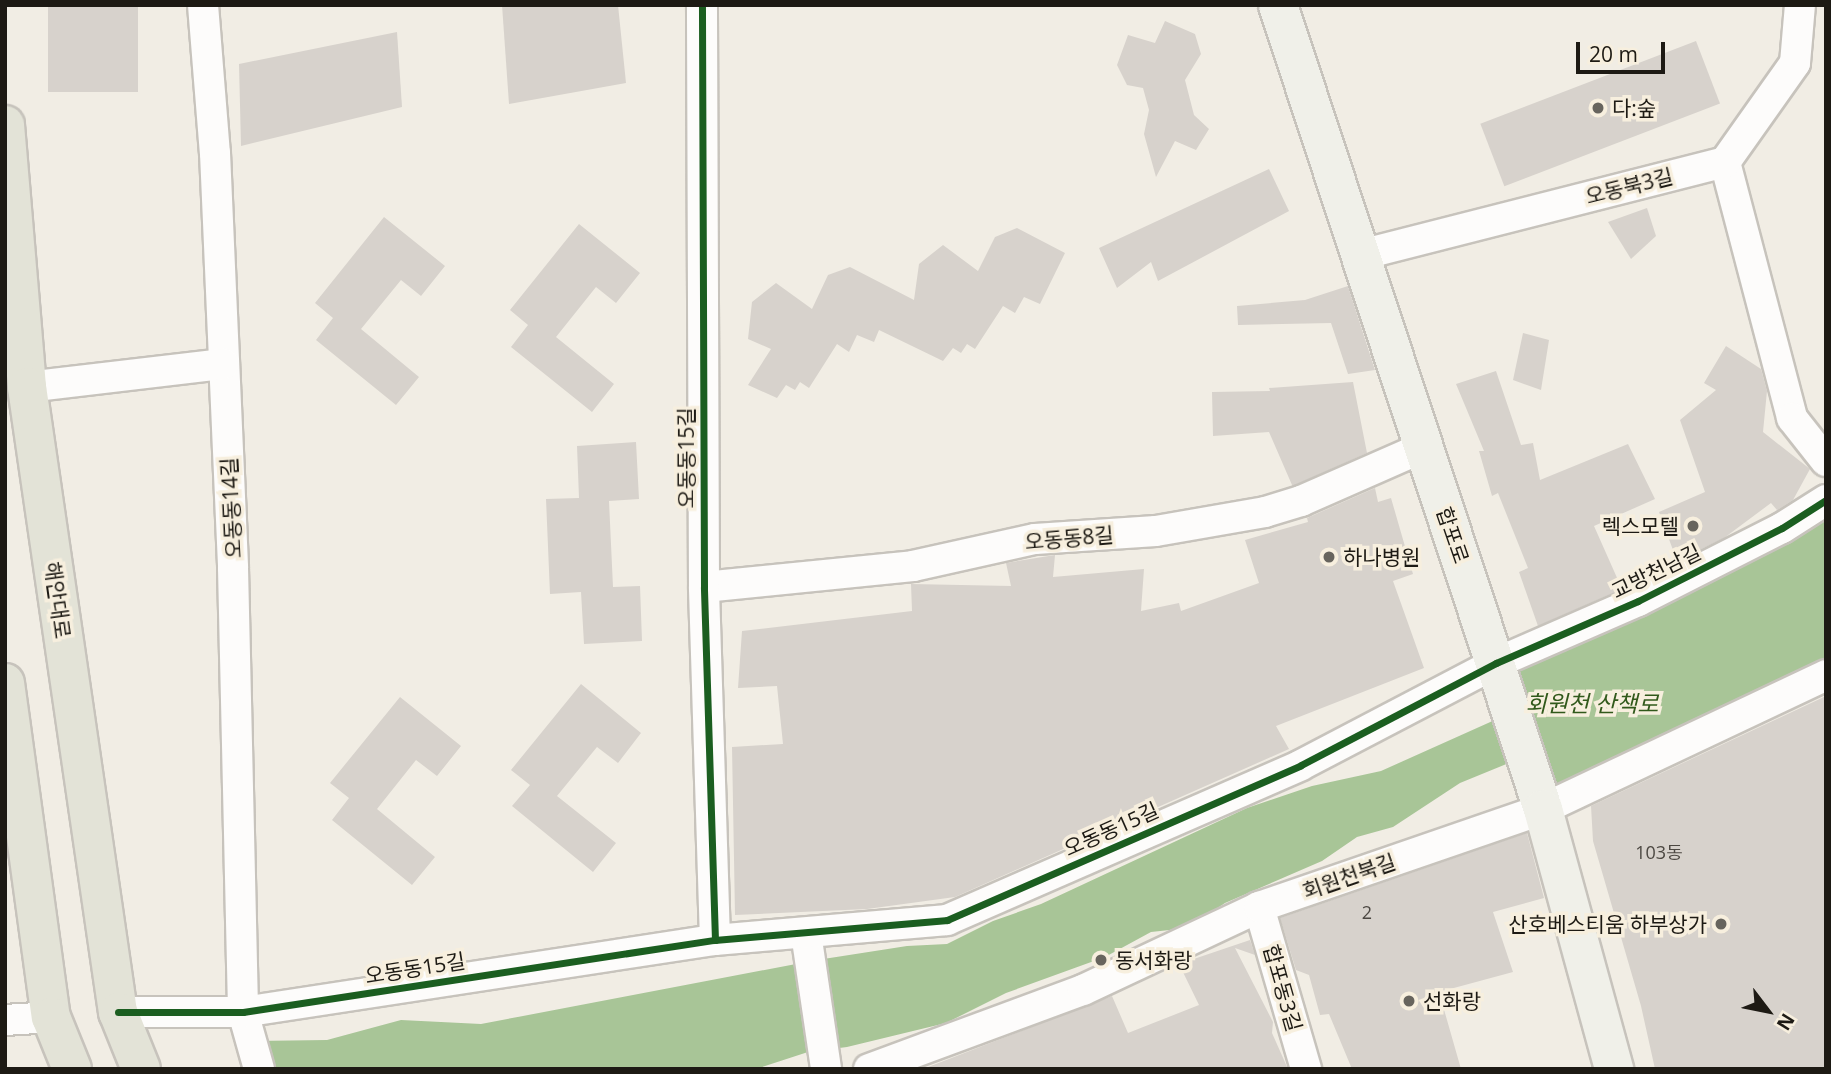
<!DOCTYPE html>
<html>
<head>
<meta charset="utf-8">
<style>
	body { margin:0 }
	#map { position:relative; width:1831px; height:1074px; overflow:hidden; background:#f1ede4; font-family:"Open Sans","Noto Sans KR",sans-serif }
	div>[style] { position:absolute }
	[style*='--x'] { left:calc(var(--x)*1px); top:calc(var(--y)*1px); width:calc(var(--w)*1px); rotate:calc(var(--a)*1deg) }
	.water>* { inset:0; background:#a8c597 }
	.building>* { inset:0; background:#d7d2cc; transform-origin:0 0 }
	.roads { filter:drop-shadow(2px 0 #c7c3bc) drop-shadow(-2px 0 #c7c3bc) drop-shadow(0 2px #c7c3bc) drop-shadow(0 -2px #c7c3bc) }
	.street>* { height:30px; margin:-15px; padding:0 15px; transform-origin:15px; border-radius:15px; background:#fdfcfb }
	.secondary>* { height:38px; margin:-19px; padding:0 19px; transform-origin:19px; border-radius:19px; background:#f0f0e9 }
	.primary>* { height:38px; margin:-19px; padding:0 19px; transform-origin:19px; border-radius:19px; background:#e3e3d7 }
	.cycleway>* { height:7px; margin:-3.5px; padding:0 3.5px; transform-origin:3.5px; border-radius:3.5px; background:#1b5e20 }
	.dots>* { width:19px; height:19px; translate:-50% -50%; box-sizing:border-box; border:4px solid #f7efde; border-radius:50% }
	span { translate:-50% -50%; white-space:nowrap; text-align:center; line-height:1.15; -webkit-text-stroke:7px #f7efde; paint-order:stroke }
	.number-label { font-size:18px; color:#4c4842 }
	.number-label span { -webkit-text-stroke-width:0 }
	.poi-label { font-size:21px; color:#1d1a14 }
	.left { translate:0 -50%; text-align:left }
	.right { translate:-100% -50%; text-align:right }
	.street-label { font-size:21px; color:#1d1a14 }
	.water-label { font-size:23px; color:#31591b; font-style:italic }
	.frame { position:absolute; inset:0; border:7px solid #1d1a14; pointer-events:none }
	.north { position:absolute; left:1733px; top:976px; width:70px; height:70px; -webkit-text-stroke:5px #f7efde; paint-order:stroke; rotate:122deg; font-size:19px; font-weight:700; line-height:28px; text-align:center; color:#1d1a14 }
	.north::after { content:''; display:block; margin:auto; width:24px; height:32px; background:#1d1a14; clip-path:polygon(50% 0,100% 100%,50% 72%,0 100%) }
	.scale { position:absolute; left:1576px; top:42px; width:89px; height:32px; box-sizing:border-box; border:4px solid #1d1a14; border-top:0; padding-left:9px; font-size:21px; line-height:24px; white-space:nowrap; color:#1d1a14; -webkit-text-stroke:5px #f7efde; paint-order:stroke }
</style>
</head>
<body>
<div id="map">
	<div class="water">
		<i style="clip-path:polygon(1826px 500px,1826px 675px,1543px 809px,1526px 756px,1460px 783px,1393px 827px,1357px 837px,1322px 861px,1225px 903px,1188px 928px,1151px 932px,1105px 957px,1006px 993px,946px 1023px,847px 1047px,808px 1052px,756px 1069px,259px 1069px,251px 1041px,327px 1040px,401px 1020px,481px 1024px,817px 960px,907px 946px,947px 944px,993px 921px,1041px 904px,1247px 808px,1312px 786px,1381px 771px,1497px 719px,1496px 663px)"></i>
	</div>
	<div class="building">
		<i style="left:48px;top:5px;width:90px;height:87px"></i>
		<i style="clip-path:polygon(502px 5px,618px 5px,626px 83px,509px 104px)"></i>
		<i style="clip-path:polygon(1165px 21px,1195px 34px,1201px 54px,1185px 80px,1194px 115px,1209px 129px,1196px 150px,1175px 141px,1156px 177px,1144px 134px,1149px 110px,1143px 88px,1127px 85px,1117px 65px,1128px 35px,1155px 43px)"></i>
		<i style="clip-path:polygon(397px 32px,402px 107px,241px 146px,239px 64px)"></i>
		<i style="left:1696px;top:41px;width:67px;height:231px;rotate:69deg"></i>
		<i style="clip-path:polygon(1269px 169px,1289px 211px,1158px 281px,1151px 262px,1117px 288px,1099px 248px)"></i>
		<i style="clip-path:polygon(1647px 208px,1656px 236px,1631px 259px,1608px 222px)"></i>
		<i style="clip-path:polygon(384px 217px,445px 266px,421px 296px,401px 280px,361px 329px,419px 377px,396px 405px,316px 340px,333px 318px,315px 303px)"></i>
		<i style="clip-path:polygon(579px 224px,640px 273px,616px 303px,596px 287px,556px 337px,614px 384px,592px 412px,511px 347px,528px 325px,510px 310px)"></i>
		<i style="clip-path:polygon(1017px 228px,1065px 253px,1040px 304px,1024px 297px,1015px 313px,1003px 306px,975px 349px,967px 344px,961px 353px,953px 348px,943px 361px,879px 330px,874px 342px,857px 335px,849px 352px,837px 344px,809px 388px,800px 382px,795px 390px,786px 385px,777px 398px,748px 385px,771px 349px,748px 339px,752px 302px,776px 283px,812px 309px,828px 275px,850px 267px,914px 300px,919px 264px,943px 245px,978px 271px,995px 237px)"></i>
		<i style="clip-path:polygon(1348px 286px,1375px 370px,1348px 374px,1331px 323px,1238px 325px,1237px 306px,1305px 300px)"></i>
		<i style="clip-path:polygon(1523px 333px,1549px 340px,1541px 390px,1513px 380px)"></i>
		<i style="clip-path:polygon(1726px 346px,1761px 369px,1767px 391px,1763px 432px,1810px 469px,1793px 500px,1777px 510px,1771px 503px,1724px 538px,1677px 561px,1659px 512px,1705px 492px,1680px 420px,1716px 390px,1704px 383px)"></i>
		<i style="clip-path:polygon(1496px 371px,1521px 445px,1533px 443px,1540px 480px,1628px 444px,1655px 499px,1594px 526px,1622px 589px,1538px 626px,1519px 572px,1528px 568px,1498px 493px,1492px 496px,1479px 451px,1484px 451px,1456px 384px)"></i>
		<i style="clip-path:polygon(1353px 382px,1367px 453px,1295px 485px,1292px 485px,1269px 432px,1213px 436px,1212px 392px,1270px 391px,1269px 388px)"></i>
		<i style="clip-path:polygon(636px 442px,639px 499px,609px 501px,613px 587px,640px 586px,642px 641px,584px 644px,581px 592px,550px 594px,546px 499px,579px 498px,577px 446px)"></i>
		<i style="clip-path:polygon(1375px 488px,1378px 502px,1391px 498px,1413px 574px,1393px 581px,1424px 668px,1276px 726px,1289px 749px,955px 897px,867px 909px,735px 915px,732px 747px,783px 744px,777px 686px,738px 688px,742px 631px,912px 611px,911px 584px,1011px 586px,1006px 563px,1055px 555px,1053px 577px,1144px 569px,1141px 611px,1179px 603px,1181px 611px,1259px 583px,1245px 540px,1308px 522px,1307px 518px)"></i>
		<i style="clip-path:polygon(581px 684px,641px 733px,618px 763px,597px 747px,557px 796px,616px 843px,593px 872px,512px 806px,530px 785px,511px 770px)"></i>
		<i style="clip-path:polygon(1826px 696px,1826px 1069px,1655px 1069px,1641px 1006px,1593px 841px,1591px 806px)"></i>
		<i style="clip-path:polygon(400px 697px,461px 746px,437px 776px,416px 760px,377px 809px,435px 857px,412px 885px,332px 820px,349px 798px,330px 783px)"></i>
		<i style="clip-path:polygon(1527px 833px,1544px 898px,1493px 912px,1513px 972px,1439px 992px,1461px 1069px,1352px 1069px,1329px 1014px,1320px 1015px,1309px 975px,1296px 970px,1280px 918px)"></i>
		<i style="clip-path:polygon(1250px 940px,1255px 955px,1235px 948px,1273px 1022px,1272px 1033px,1288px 1069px,923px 1069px,1112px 996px,1128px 1033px,1199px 1005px,1179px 964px)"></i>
	</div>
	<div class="roads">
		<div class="street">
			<i style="--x:203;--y:5;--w:148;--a:85.4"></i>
			<i style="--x:215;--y:153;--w:415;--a:87.5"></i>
			<i style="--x:233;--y:568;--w:444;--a:88.7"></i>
			<i style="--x:243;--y:1012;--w:59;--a:74.3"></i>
			<i style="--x:1725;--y:162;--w:265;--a:75.3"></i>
			<i style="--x:1792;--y:418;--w:55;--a:51.7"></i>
			<i style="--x:1360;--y:255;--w:377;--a:-14.3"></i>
			<i style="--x:1725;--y:162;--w:121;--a:-54.7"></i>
			<i style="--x:1795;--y:63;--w:58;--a:-85.1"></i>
			<i style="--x:27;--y:387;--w:198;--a:-6.7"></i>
			<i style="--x:704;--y:587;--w:210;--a:-5.7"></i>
			<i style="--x:913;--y:566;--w:125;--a:-12.5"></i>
			<i style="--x:1035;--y:539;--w:121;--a:-3.8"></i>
			<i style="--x:1156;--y:531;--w:111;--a:-9.9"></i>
			<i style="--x:1265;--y:512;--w:38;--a:-17"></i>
			<i style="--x:1301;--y:501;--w:134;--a:-23.7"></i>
			<i style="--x:1259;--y:907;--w:169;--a:73.8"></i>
			<i style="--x:806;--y:933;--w:137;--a:81.6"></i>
			<i style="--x:715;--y:940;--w:233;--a:-4.9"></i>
			<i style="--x:947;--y:920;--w:386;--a:-23.6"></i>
			<i style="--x:1301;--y:765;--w:220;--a:-27.6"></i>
			<i style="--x:1496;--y:663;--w:155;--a:-23.6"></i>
			<i style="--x:1638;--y:601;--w:161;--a:-26.9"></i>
			<i style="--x:1782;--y:528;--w:52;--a:-32.5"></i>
			<i style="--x:118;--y:1012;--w:125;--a:0"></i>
			<i style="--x:243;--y:1012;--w:477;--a:-8.7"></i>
			<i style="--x:715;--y:940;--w:353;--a:-91.8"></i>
			<i style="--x:704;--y:587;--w:582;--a:-90.2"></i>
			<i style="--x:5;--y:1020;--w:46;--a:-3.7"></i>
			<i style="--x:869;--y:1069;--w:228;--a:-20.3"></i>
			<i style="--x:1083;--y:990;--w:195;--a:-25.2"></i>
			<i style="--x:1259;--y:907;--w:300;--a:-19"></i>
			<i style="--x:1543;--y:809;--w:313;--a:-25.3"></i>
		</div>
		<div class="secondary">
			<i style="--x:1278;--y:5;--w:847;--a:71.76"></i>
			<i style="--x:1543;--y:809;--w:270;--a:74.7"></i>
		</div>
		<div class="primary">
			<i style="--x:5;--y:125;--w:263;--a:85.2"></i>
			<i style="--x:27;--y:387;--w:632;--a:81.72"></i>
			<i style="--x:118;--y:1012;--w:61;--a:68"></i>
			<i style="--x:5;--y:683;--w:337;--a:82.2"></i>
			<i style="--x:51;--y:1017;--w:56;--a:68"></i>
		</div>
	</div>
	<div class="cycleway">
		<i style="--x:715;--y:940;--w:233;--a:-4.9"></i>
		<i style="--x:947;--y:920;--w:386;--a:-23.6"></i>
		<i style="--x:1301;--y:765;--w:220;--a:-27.6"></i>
		<i style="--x:1496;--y:663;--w:155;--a:-23.6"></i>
		<i style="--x:1638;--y:601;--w:161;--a:-26.9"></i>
		<i style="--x:1782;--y:528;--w:52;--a:-32.5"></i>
		<i style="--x:118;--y:1012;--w:125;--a:0"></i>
		<i style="--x:243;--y:1012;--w:477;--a:-8.7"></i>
		<i style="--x:715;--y:940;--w:353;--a:-91.8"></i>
		<i style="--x:704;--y:587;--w:582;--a:-90.2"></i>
	</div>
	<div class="dots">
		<i style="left:1598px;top:108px;background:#67645d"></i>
		<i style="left:1693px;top:526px;background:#67645d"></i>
		<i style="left:1329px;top:557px;background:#67645d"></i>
		<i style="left:1721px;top:924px;background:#67645d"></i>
		<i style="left:1101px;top:960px;background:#67645d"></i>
		<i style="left:1409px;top:1001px;background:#67645d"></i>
	</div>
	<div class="number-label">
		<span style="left:1659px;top:852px">103동</span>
		<span style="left:1367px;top:912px">2</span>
	</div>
	<div class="poi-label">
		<span class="left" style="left:1612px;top:108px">다:숲</span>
		<span class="right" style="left:1679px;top:526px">렉스모텔</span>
		<span class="left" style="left:1343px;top:557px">하나병원</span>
		<span class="right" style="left:1707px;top:924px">산호베스티움 하부상가</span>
		<span class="left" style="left:1115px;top:960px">동서화랑</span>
		<span class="left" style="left:1423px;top:1001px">선화랑</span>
	</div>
	<div class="street-label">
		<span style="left:1629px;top:186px;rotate:-14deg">오동북3길</span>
		<span style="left:686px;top:458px;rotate:-90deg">오동동15길</span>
		<span style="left:231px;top:508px;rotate:-93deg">오동동14길</span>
		<span style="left:1453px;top:535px;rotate:71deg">합포로</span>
		<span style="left:1069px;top:538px;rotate:-5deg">오동동8길</span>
		<span style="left:1656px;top:571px;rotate:-26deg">교방천남길</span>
		<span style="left:58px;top:600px;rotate:82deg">해안대로</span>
		<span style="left:1111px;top:829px;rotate:-24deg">오동동15길</span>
		<span style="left:1349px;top:876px;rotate:-19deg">회원천북길</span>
		<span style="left:415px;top:968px;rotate:-9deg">오동동15길</span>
		<span style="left:1283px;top:988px;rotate:74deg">합포동3길</span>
	</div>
	<div class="water-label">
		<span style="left:1592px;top:703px">회원천 산책로</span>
	</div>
	<div class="frame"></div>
	<div class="north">N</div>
	<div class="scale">20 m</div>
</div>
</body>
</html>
